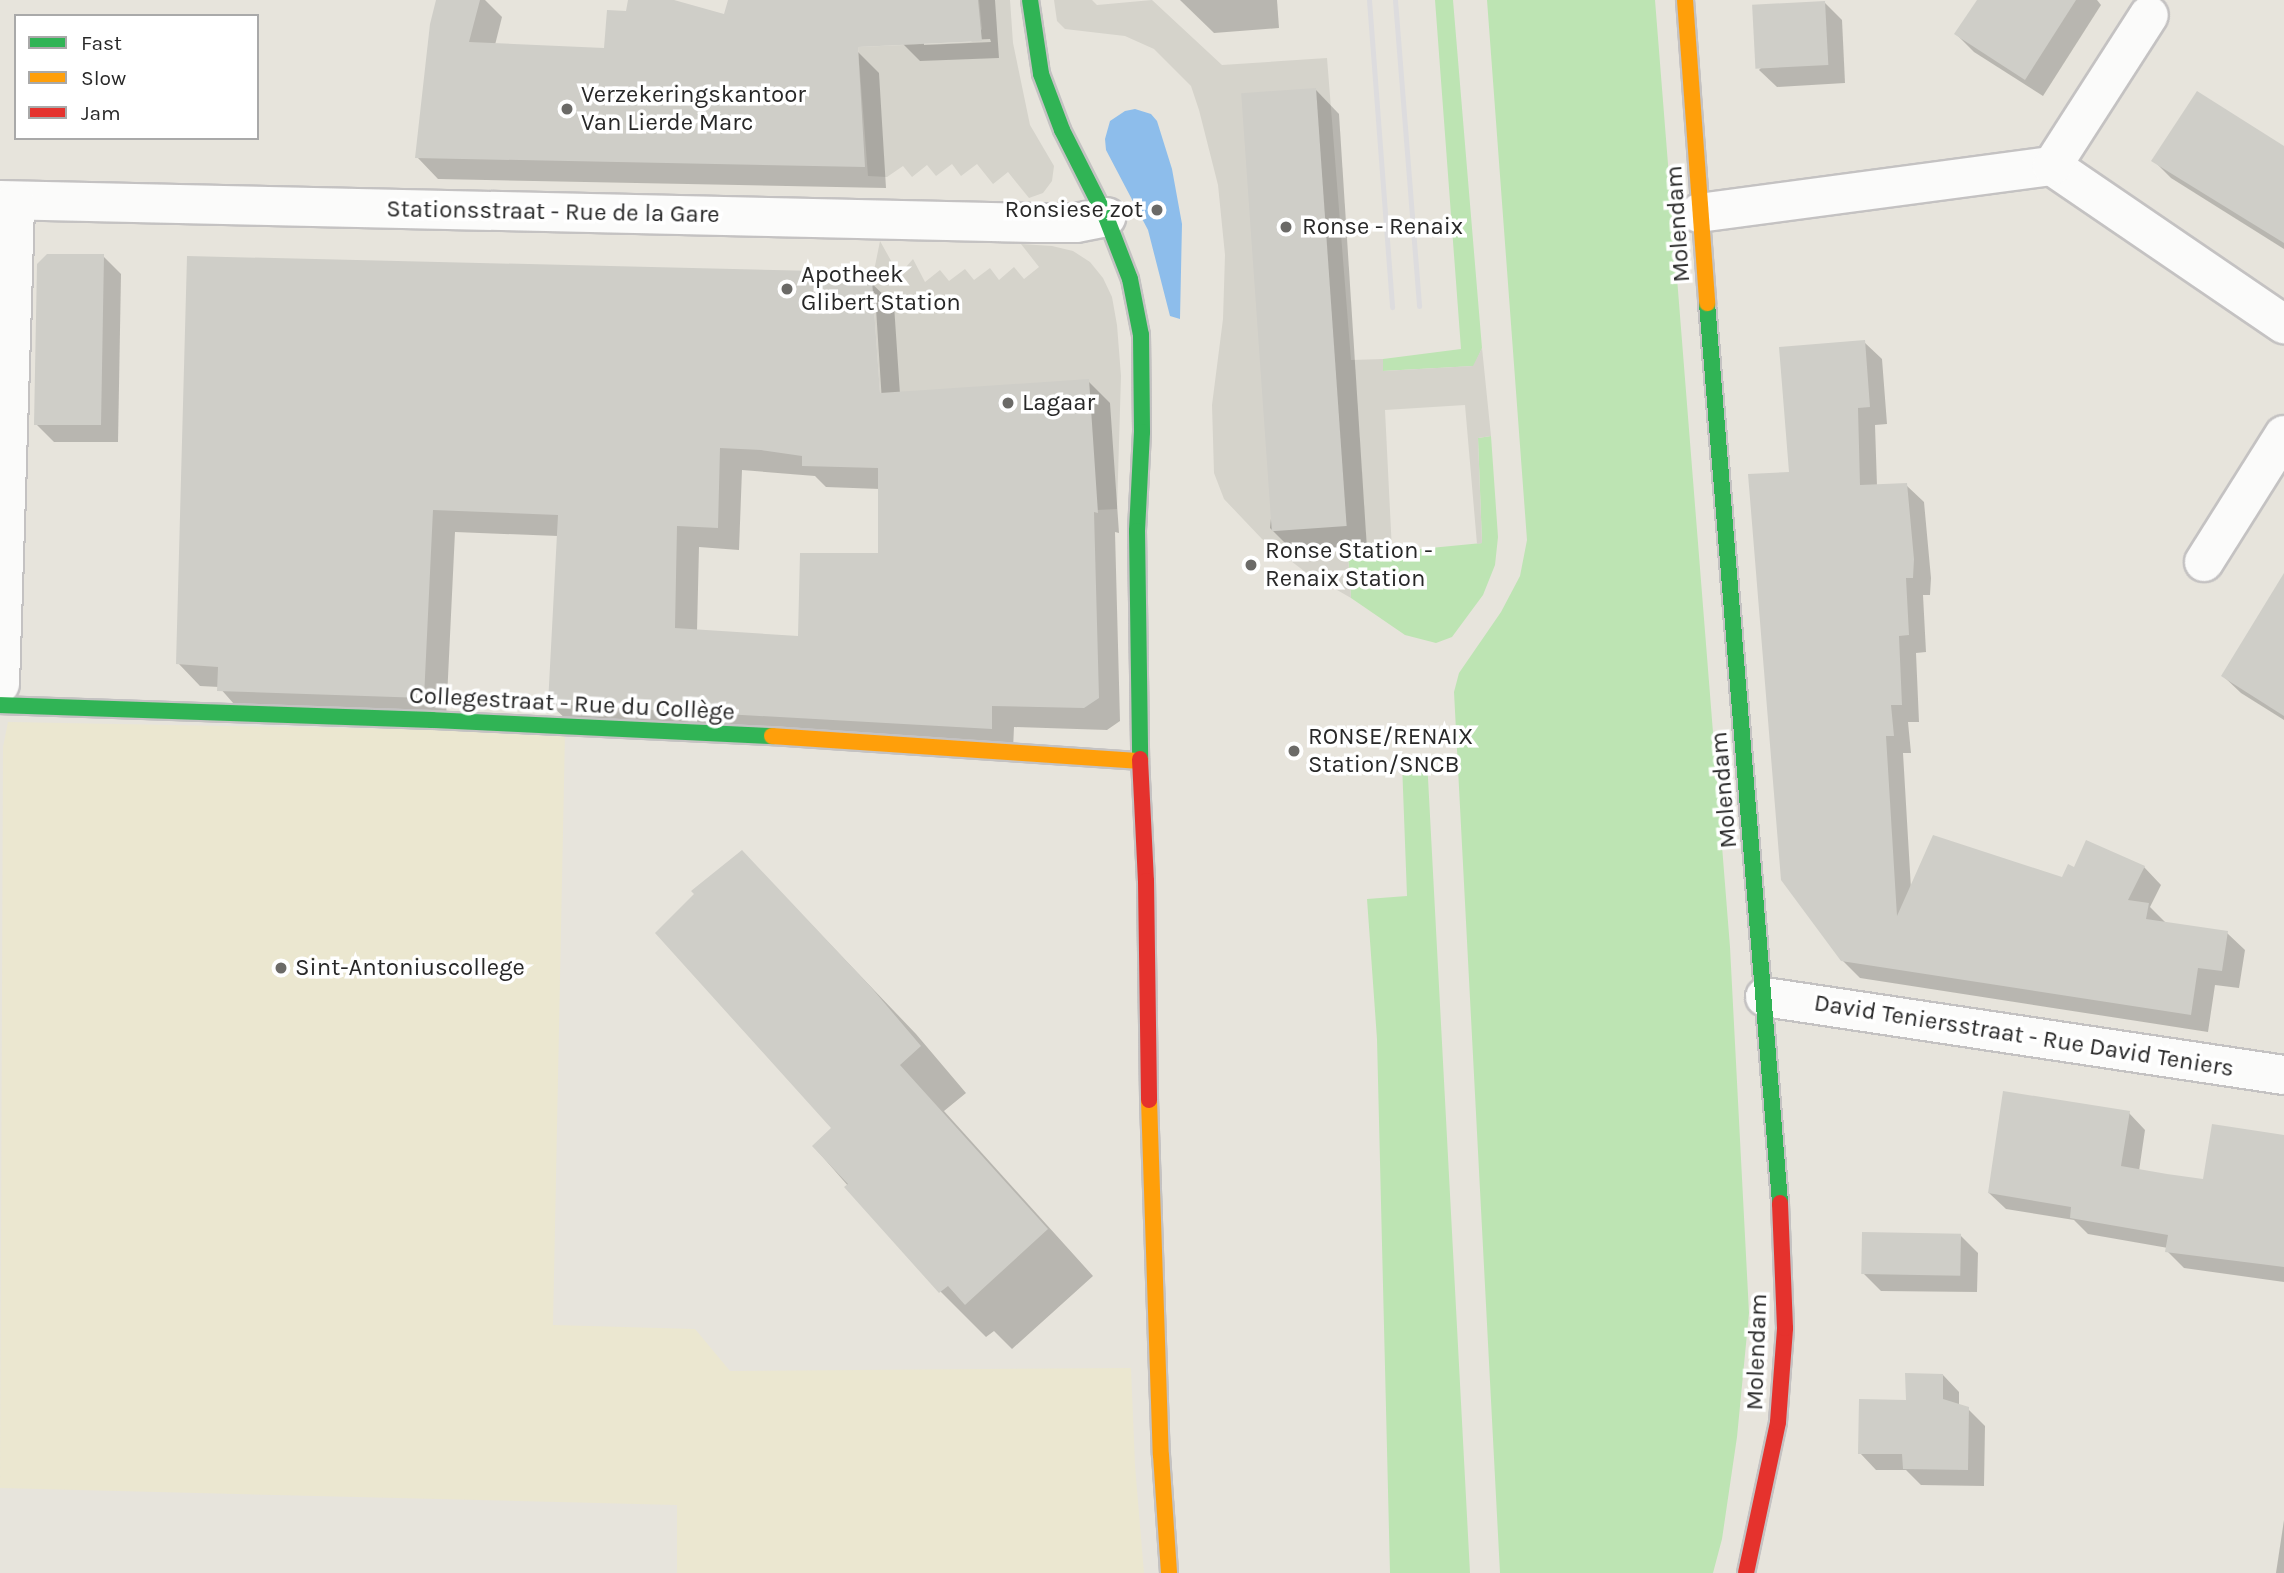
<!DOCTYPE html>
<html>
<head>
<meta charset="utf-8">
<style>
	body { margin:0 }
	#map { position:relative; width:2284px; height:1573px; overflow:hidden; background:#e7e4dc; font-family:Karla,sans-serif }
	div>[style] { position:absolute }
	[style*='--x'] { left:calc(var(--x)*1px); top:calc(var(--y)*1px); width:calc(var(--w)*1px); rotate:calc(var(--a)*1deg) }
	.education>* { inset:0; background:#ebe7d0 }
	.green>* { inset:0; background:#bde4b3 }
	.plaza>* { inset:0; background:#d5d3cb }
	.water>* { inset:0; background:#8dbdeb }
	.shadow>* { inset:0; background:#0003 }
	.building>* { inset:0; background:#cfcec8; transform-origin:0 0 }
	.roads { filter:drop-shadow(2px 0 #c4c2c2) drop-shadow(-2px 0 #c4c2c2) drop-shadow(0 2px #c4c2c2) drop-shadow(0 -2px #c4c2c2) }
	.street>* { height:38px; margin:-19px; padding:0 19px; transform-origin:19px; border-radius:19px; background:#fbfbfa }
	.fast>* { height:16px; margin:-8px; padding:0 8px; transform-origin:8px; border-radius:8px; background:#30b455 }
	.slow>* { height:16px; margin:-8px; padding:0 8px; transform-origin:8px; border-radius:8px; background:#ff9f0a }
	.jam>* { height:16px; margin:-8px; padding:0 8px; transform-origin:8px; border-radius:8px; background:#e5322d }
	.rail>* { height:5px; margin:-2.5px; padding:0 2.5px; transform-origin:2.5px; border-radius:2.5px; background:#dddcde }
	.dots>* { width:19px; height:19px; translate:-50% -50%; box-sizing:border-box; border:4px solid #fff; border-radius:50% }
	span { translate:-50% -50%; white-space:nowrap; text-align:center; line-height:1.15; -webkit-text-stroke:7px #fff; paint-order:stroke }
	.poi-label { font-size:24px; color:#282828 }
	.left { translate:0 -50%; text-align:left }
	.right { translate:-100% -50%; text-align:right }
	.street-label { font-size:24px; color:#282828 }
	.legend { position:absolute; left:14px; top:14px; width:245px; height:126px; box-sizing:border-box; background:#fff; border:2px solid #a9a9a9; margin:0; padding:9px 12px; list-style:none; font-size:21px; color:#282828 }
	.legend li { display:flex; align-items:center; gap:14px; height:35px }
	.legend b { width:35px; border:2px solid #a9a9a9 }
</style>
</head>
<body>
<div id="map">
	<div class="education">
		<i style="clip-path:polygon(8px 722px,565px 732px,553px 1325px,695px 1329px,730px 1371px,1131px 1368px,1135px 1465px,1144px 1573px,677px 1573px,677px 1505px,0 1488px,3px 747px)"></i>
	</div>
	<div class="green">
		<i style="clip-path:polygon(1435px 0,1453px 0,1482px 348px,1474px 366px,1382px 371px,1383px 359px,1461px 349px)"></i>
		<i style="clip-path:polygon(1487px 0,1655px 0,1730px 947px,1749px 1313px,1737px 1437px,1722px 1539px,1713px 1573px,1500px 1573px,1454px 692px,1459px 673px,1501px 612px,1520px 576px,1527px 540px)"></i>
		<i style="clip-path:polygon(1491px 436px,1498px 537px,1495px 565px,1483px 595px,1452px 637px,1436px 643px,1405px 635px,1351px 598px,1348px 556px,1482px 543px,1478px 438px)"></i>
		<i style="clip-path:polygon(1427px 759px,1470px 1573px,1390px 1573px,1377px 1039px,1367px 899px,1407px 896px,1402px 763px)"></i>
	</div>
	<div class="plaza">
		<i style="clip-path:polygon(979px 0,1010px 0,1013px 43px,1030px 125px,1054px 166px,1052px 181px,1043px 193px,1029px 198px,1008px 172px,993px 184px,977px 164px,961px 176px,952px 164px,936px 176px,927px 165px,912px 177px,903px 166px,887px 177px,868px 176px,858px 47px,971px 42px,982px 29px)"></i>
		<i style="clip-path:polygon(1054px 0,1092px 0,1097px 5px,1152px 0,1222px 65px,1327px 58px,1351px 360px,1383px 359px,1383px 371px,1473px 366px,1482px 348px,1491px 436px,1478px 438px,1482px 543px,1477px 544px,1465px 405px,1385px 410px,1392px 551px,1348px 557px,1351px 598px,1304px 571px,1262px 539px,1224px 499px,1214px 473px,1212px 405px,1223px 319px,1225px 255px,1218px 185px,1199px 110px,1191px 86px,1154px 49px,1125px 36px,1065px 29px,1057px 21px)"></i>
		<i style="clip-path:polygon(880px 241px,899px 275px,913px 259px,925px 282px,940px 270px,949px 281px,965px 269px,974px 280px,990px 268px,999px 280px,1014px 267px,1024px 279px,1039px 267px,1021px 244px,1052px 246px,1073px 251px,1090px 262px,1103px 278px,1112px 297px,1117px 325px,1121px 376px,1117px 509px,1097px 510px,880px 394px,872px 281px)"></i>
	</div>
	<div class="water">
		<i style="clip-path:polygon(1135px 109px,1151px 114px,1157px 121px,1172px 169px,1182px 224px,1180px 319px,1170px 316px,1148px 230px,1106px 150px,1105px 139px,1110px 121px,1125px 111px)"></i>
	</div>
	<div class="shadow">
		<i style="clip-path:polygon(438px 0,485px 0,502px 17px,495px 45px,606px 50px,628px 13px,629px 0,657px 0,858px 52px,879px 73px,886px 188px,438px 179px,417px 157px)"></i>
		<i style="clip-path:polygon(evenodd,839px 0,995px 0,999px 58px,920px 61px,903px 44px,839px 0,990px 39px,991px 42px,924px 45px,924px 42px,990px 39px)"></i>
		<i style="clip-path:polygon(1180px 0,1277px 0,1279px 28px,1214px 33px)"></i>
		<i style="clip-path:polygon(1979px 0,2097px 0,2101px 5px,2043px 96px,1974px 52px,1956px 34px)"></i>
		<i style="clip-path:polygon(1824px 2px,1842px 20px,1845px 83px,1777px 87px,1759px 70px)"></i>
		<i style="clip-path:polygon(1316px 90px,1339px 114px,1367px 549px,1294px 552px,1270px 528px)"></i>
		<i style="clip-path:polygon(2284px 148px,2284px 249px,2171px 178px,2154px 161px)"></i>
		<i style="clip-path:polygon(103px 256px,121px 274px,118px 442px,54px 442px,36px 424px)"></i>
		<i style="clip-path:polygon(evenodd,189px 258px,861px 273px,894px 305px,900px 394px,1088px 381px,1110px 403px,1119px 533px,1115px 532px,1120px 721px,1107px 730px,1014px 727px,1013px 750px,572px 725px,549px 703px,558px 536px,455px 532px,446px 719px,241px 712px,219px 687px,200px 686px,178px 663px,189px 258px,871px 293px,875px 293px,882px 402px,879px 402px,871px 293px,189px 258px,742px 470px,815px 476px,826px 487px,880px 489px,880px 555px,800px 637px,697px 631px,699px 547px,739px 550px,742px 470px)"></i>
		<i style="clip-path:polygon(1864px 342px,1882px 359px,1887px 424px,1875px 425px,1877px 486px,1906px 485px,1924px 502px,1931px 578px,1930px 595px,1923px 595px,1926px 652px,1916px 653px,1919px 722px,1908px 722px,1911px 753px,1903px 753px,1911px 889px,2063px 880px,2075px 869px,2144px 867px,2161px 885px,2150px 907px,2167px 924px,2227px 933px,2245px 950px,2239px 988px,2215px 985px,2208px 1032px,1860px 978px,1842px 960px,1791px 473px)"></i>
		<i style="clip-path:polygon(2284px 579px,2284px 720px,2241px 693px,2223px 676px)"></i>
		<i style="clip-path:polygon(742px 852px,916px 1034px,966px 1093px,944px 1111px,1093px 1276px,1012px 1349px,994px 1331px,986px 1337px,941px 1292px,814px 1147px,834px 1128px)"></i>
		<i style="clip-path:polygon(2129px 1113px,2145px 1130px,2139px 1171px,2204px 1181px,2284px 1137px,2284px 1282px,2184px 1268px,2167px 1251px,2168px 1248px,2088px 1234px,2074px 1220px,2006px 1209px,1989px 1193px)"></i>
		<i style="clip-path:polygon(1960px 1235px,1978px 1253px,1977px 1292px,1881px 1291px,1863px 1273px)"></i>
		<i style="clip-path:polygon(1943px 1375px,1959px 1392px,1959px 1406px,1968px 1409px,1985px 1426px,1984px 1486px,1921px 1485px,1906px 1470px,1876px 1470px,1860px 1453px,1908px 1402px)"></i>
		<i style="clip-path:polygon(2284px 1520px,2284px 1573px,2276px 1573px)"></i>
	</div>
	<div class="building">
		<i style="clip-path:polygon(436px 0,480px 0,469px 42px,604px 48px,607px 10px,626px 11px,628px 0,674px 0,724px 14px,728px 0,978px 0,982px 41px,858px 47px,865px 167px,415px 158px,430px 24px)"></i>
		<i style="clip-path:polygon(1977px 0,2076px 0,2025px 80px,1954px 34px)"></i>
		<i style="left:1825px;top:1px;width:64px;height:73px;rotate:87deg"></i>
		<i style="left:1316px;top:88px;width:439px;height:75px;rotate:86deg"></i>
		<i style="clip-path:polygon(2197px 91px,2284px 146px,2284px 243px,2151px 161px)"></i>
		<i style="clip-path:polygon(47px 254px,104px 254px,101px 425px,34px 425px,37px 264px)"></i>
		<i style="clip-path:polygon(evenodd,187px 256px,862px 272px,872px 281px,880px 393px,1089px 379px,1098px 513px,1094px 512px,1099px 698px,1084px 708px,992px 706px,992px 729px,548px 704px,558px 515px,433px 510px,424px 698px,217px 691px,218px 667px,176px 664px,187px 256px,720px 448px,761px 450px,802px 456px,802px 466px,878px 468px,878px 553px,800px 553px,798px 636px,675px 628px,677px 526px,718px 528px,720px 448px)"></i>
		<i style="clip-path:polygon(1865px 340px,1870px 407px,1858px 408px,1860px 485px,1907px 483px,1914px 559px,1913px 578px,1906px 578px,1909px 635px,1899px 636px,1902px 705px,1891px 705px,1894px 736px,1886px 736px,1897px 916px,1933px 835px,2062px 877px,2068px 864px,2074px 867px,2086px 840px,2145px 866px,2128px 900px,2149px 903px,2146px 919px,2228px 931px,2222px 971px,2198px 968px,2191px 1015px,1841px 961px,1781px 880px,1748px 474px,1789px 472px,1779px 347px)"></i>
		<i style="clip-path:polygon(2284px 573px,2284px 716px,2221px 676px)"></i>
		<i style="clip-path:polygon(742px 850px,870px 986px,921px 1046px,900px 1065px,1048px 1229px,965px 1305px,948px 1286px,939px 1293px,844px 1187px,848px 1184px,812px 1146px,831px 1128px,655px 933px,694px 894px,691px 891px)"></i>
		<i style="clip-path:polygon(2003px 1091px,2130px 1111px,2121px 1166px,2167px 1174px,2203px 1179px,2212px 1124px,2284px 1135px,2284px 1267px,2165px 1252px,2168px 1235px,2070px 1218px,2071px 1207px,1988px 1193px)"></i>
		<i style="left:1862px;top:1232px;width:99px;height:42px;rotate:1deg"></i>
		<i style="clip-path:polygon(1905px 1373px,1943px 1374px,1943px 1399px,1969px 1407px,1968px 1470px,1903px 1469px,1902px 1454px,1858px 1454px,1859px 1399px,1906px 1400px)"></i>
	</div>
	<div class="roads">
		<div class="street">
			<i style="--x:2052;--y:166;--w:281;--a:34.3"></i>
			<i style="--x:0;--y:200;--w:1035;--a:1.27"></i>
			<i style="--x:1035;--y:223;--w:41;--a:0"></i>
			<i style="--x:1076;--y:223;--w:31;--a:-11"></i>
			<i style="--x:1699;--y:213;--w:356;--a:-7.6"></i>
			<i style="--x:2052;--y:166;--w:179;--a:-57.3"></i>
			<i style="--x:2204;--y:562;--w:150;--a:-57.8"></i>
			<i style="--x:0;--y:684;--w:483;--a:-88.2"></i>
			<i style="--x:1765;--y:997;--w:525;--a:8.55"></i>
		</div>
		<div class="fast">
			<i style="--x:1030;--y:0;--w:75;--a:81.5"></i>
			<i style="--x:1041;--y:74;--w:60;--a:69.4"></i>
			<i style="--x:1062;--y:130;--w:97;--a:63.2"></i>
			<i style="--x:1106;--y:217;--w:66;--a:68.8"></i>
			<i style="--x:1130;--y:279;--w:57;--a:78.9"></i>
			<i style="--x:1141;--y:335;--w:97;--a:89.4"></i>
			<i style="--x:1142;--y:432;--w:99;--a:92.9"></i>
			<i style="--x:1137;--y:531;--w:228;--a:89.2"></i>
			<i style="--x:1707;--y:303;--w:903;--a:85.36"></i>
			<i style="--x:0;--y:705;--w:432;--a:2"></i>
			<i style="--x:432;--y:720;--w:340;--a:2.7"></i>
		</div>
		<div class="slow">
			<i style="--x:1685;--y:0;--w:304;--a:85.8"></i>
			<i style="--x:772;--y:736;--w:369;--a:3.9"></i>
			<i style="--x:1149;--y:1100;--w:355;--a:88.1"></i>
			<i style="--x:1161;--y:1455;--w:118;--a:86.1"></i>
		</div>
		<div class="jam">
			<i style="--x:1140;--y:759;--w:122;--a:87.2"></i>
			<i style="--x:1146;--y:881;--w:219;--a:89.2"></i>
			<i style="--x:1746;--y:1573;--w:154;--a:-78"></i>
			<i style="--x:1778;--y:1422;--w:94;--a:-85.7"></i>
			<i style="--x:1785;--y:1328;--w:125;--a:-92.3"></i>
		</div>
	</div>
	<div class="rail">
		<i style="--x:1369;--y:0;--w:308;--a:85.7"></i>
		<i style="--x:1395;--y:0;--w:307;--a:85.5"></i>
	</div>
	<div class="dots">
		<i style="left:567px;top:109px;background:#6b6a67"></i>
		<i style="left:1157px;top:210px;background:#6b6a67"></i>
		<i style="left:1286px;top:227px;background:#6b6a67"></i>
		<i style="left:787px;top:289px;background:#6b6a67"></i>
		<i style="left:1008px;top:403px;background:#6b6a67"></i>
		<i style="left:1251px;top:565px;background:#6b6a67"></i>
		<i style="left:1294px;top:751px;background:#6b6a67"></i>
		<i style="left:281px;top:968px;background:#6b6a67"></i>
	</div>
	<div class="poi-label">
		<span class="left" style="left:581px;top:109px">Verzekeringskantoor<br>Van Lierde Marc</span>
		<span class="right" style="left:1143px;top:210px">Ronsiese zot</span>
		<span class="left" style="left:1302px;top:227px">Ronse - Renaix</span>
		<span class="left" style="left:801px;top:289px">Apotheek<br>Glibert Station</span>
		<span class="left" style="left:1022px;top:403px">Lagaar</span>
		<span class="left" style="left:1265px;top:565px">Ronse Station -<br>Renaix Station</span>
		<span class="left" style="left:1308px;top:751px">RONSE/RENAIX<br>Station/SNCB</span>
		<span class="left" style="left:295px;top:968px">Sint-Antoniuscollege</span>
	</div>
	<div class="street-label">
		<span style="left:553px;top:212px;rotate:1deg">Stationsstraat - Rue de la Gare</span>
		<span style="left:1678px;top:224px;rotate:-94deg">Molendam</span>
		<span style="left:572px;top:704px;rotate:3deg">Collegestraat - Rue du Collège</span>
		<span style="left:1724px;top:790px;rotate:-95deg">Molendam</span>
		<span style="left:2024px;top:1036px;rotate:9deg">David Teniersstraat - Rue David Teniers</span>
		<span style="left:1757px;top:1352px;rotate:-88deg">Molendam</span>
	</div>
	<ul class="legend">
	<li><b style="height:9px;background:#30b455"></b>Fast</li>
	<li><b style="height:9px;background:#ff9f0a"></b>Slow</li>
	<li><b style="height:9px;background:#e5322d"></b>Jam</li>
	</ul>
</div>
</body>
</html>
